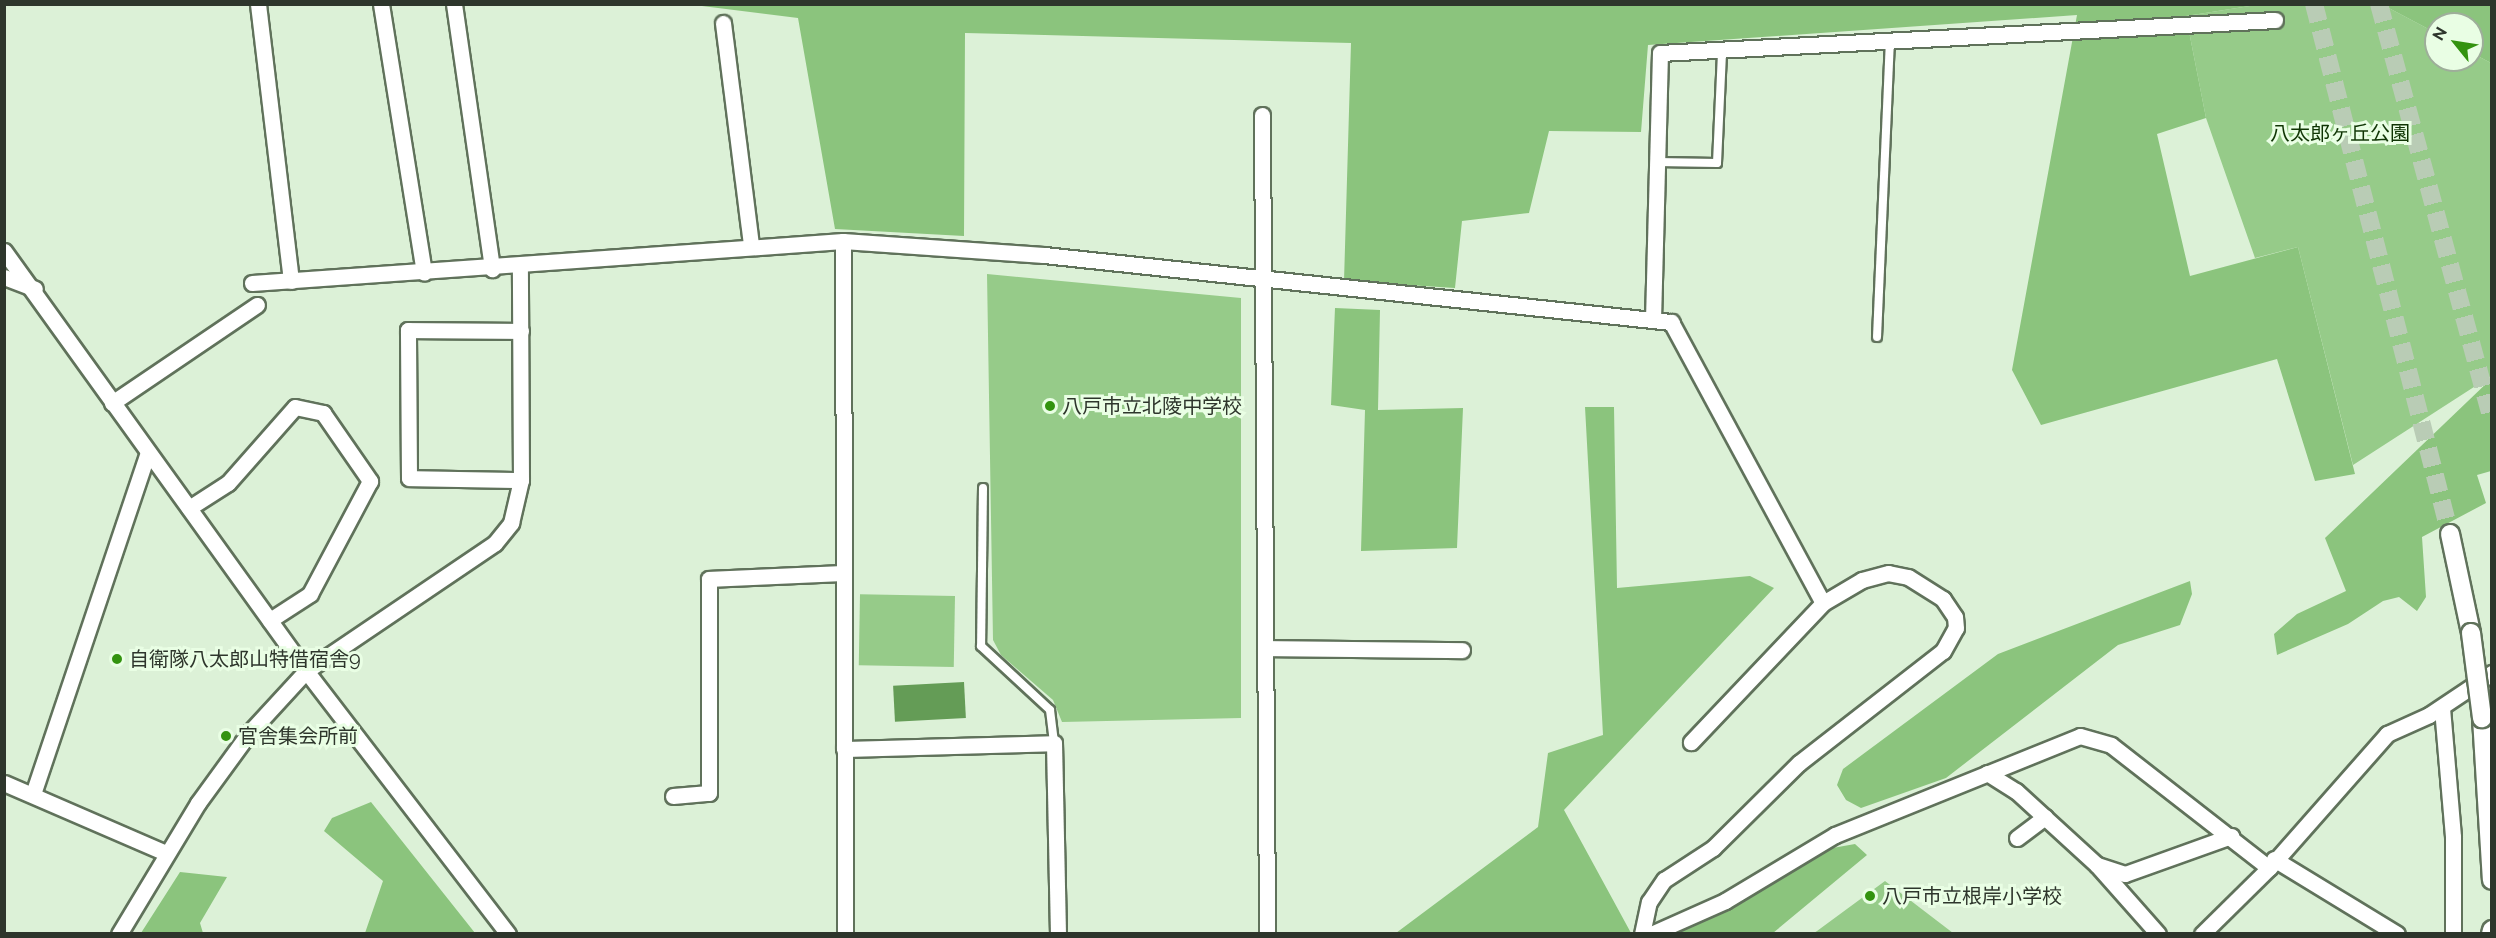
<!DOCTYPE html>
<html>
<head>
<meta charset="utf-8">
<style>
	body { margin:0 }
	#map { position:relative; width:2496px; height:938px; overflow:hidden; background:#dcf1d7; font-family:Raleway,"Noto Sans JP",sans-serif }
	div>[style] { position:absolute }
	[style*='--x'] { left:calc(var(--x)*1px); top:calc(var(--y)*1px); width:calc(var(--w)*1px); rotate:calc(var(--a)*1deg) }
	.green>* { inset:0; background:#96cb89; transform-origin:0 0 }
	.forest>* { inset:0; background:#8bc47d }
	.water>* { inset:0; background:#649c56; transform-origin:0 0 }
	.tertiary-tunnel>* { height:18px; margin-top:-9px; transform-origin:0; background:repeating-linear-gradient(90deg,#b9ccb5 0 18px,transparent 0 27px) }
	.roads { filter:drop-shadow(2px 0 #60725b) drop-shadow(-2px 0 #60725b) drop-shadow(0 2px #60725b) drop-shadow(0 -2px #60725b) }
	.service>* { height:8px; margin:-4px; padding:0 4px; transform-origin:4px; border-radius:4px; background:#fff }
	.minor>* { height:15px; margin:-7.5px; padding:0 7.5px; transform-origin:7.5px; border-radius:7.5px; background:#fff }
	.tertiary>* { height:18px; margin:-9px; padding:0 9px; transform-origin:9px; border-radius:9px; background:#fff }
	.bridges { filter:drop-shadow(2px 0 #60725b) drop-shadow(-2px 0 #60725b) drop-shadow(0 2px #60725b) drop-shadow(0 -2px #60725b) }
	.tertiary-bridge>* { height:18px; margin:-9px; padding:0 9px; transform-origin:9px; border-radius:9px; background:#fff }
	.dots>* { width:16px; height:16px; translate:-50% -50%; box-sizing:border-box; border:3px solid #e9fee4; border-radius:50% }
	span { translate:-50% -50%; white-space:nowrap; text-align:center; line-height:1.15; -webkit-text-stroke:6px #e9fee4; paint-order:stroke }
	.park-label { font-size:20px; color:#0f3504 }
	.poi-label { font-size:20px; color:#2e362c }
	.left { translate:0 -50%; text-align:left }
	.frame { position:absolute; inset:0; border:6px solid #2e362c; pointer-events:none }
	.north { position:absolute; left:2424px; top:12px; width:60px; height:60px; box-sizing:border-box; background:#e9fee4; border:2px solid #9eae9a; border-radius:50%; rotate:300deg; font-size:16px; font-weight:700; line-height:24px; text-align:center; color:#2e362c }
	.north::after { content:''; display:block; margin:auto; width:21px; height:27px; background:#33930f; clip-path:polygon(50% 0,100% 100%,50% 72%,0 100%) }
</style>
</head>
<body>
<div id="map">
	<div class="green">
		<i style="clip-path:polygon(2256px 5px,2383px 5px,2436px 33px,2436px 60px,2472px 60px,2472px 53px,2491px 63px,2491px 376px,2353px 465px,2298px 247px,2255px 258px,2206px 118px,2186px 16px)"></i>
		<i style="clip-path:polygon(987px 274px,1241px 298px,1241px 718px,1062px 722px,1053px 700px,1001px 655px,993px 640px)"></i>
		<i style="left:955px;top:596px;width:71px;height:95px;rotate:91deg"></i>
		<i style="clip-path:polygon(1885px 881px,1953px 933px,1814px 933px,1817px 931px)"></i>
	</div>
	<div class="forest">
		<i style="clip-path:polygon(694px 5px,2256px 5px,2186px 16px,2206px 118px,2157px 134px,2190px 276px,2298px 247px,2355px 474px,2315px 481px,2277px 359px,2041px 425px,2012px 370px,2077px 15px,1648px 45px,1641px 132px,1549px 131px,1529px 213px,1462px 221px,1455px 288px,1344px 281px,1351px 43px,965px 33px,964px 236px,835px 229px,798px 18px)"></i>
		<i style="clip-path:polygon(2383px 5px,2491px 5px,2491px 63px,2472px 53px,2472px 24px,2436px 24px,2436px 33px)"></i>
		<i style="clip-path:polygon(1335px 308px,1380px 310px,1378px 410px,1463px 408px,1457px 548px,1361px 551px,1365px 410px,1331px 405px)"></i>
		<i style="clip-path:polygon(2491px 379px,2491px 471px,2477px 475px,2486px 503px,2422px 537px,2426px 597px,2417px 611px,2399px 597px,2383px 601px,2348px 624px,2277px 655px,2274px 634px,2297px 614px,2346px 591px,2325px 538px)"></i>
		<i style="clip-path:polygon(1585px 407px,1614px 407px,1617px 588px,1750px 576px,1774px 588px,1564px 810px,1631px 933px,1396px 933px,1538px 827px,1548px 753px,1603px 735px)"></i>
		<i style="clip-path:polygon(2190px 581px,2192px 594px,2180px 625px,2118px 645px,1946px 778px,1861px 808px,1846px 800px,1837px 785px,1843px 769px,1998px 654px)"></i>
		<i style="clip-path:polygon(371px 802px,475px 933px,365px 933px,383px 881px,324px 831px,332px 818px)"></i>
		<i style="clip-path:polygon(1855px 844px,1867px 855px,1773px 933px,1678px 933px,1729px 910px,1827px 849px)"></i>
		<i style="clip-path:polygon(180px 872px,227px 877px,200px 923px,203px 933px,141px 933px)"></i>
	</div>
	<div class="water">
		<i style="left:964px;top:682px;width:36px;height:71px;rotate:87deg"></i>
	</div>
	<div class="tertiary-tunnel">
		<i style="--x:2314;--y:4;--w:547;--a:75.61"></i>
		<i style="--x:2379;--y:4;--w:430;--a:74.8"></i>
	</div>
	<div class="roads">
		<div class="service">
			<i style="--x:1657;--y:162;--w:60;--a:1"></i>
			<i style="--x:1717;--y:163;--w:110;--a:-87.4"></i>
			<i style="--x:1877;--y:337;--w:294;--a:-87.5"></i>
			<i style="--x:983;--y:488;--w:158;--a:90.7"></i>
			<i style="--x:981;--y:646;--w:94;--a:42.8"></i>
			<i style="--x:1050;--y:710;--w:33;--a:83"></i>
		</div>
		<div class="minor">
			<i style="--x:258;--y:4;--w:279;--a:83.2"></i>
			<i style="--x:381;--y:4;--w:272;--a:80.9"></i>
			<i style="--x:454;--y:4;--w:268;--a:81.8"></i>
			<i style="--x:723;--y:23;--w:224;--a:82.8"></i>
			<i style="--x:1262;--y:115;--w:819;--a:89.65"></i>
			<i style="--x:843;--y:241;--w:693;--a:89.83"></i>
			<i style="--x:4;--y:251;--w:517;--a:54.28"></i>
			<i style="--x:306;--y:671;--w:84;--a:132.6"></i>
			<i style="--x:249;--y:733;--w:87;--a:126.1"></i>
			<i style="--x:198;--y:803;--w:153;--a:121.1"></i>
			<i style="--x:4;--y:277;--w:33;--a:21"></i>
			<i style="--x:252;--y:283;--w:592;--a:-4.06"></i>
			<i style="--x:843;--y:241;--w:201;--a:4"></i>
			<i style="--x:1044;--y:255;--w:631;--a:6.1"></i>
			<i style="--x:1671;--y:322;--w:319;--a:61.6"></i>
			<i style="--x:1653;--y:320;--w:267;--a:-88.5"></i>
			<i style="--x:1660;--y:53;--w:616;--a:-3.07"></i>
			<i style="--x:112;--y:403;--w:175;--a:-34.1"></i>
			<i style="--x:521;--y:480;--w:112;--a:-179"></i>
			<i style="--x:409;--y:478;--w:148;--a:-90.4"></i>
			<i style="--x:408;--y:330;--w:113;--a:0.5"></i>
			<i style="--x:189;--y:508;--w:46;--a:-32.7"></i>
			<i style="--x:228;--y:483;--w:101;--a:-48.6"></i>
			<i style="--x:295;--y:407;--w:29;--a:12"></i>
			<i style="--x:323;--y:413;--w:83;--a:55.3"></i>
			<i style="--x:370;--y:481;--w:128;--a:118"></i>
			<i style="--x:310;--y:594;--w:48;--a:147"></i>
			<i style="--x:1265;--y:648;--w:197;--a:0.6"></i>
			<i style="--x:2442;--y:708;--w:129;--a:85.1"></i>
			<i style="--x:2453;--y:837;--w:97;--a:90"></i>
			<i style="--x:844;--y:749;--w:210;--a:-1.6"></i>
			<i style="--x:1054;--y:743;--w:191;--a:88.8"></i>
			<i style="--x:1987;--y:773;--w:34;--a:32"></i>
			<i style="--x:2016;--y:791;--w:110;--a:42.4"></i>
			<i style="--x:2097;--y:865;--w:92;--a:48.5"></i>
			<i style="--x:4;--y:783;--w:176;--a:23.4"></i>
			<i style="--x:33;--y:794;--w:360;--a:-71.4"></i>
			<i style="--x:673;--y:796;--w:36;--a:-5"></i>
			<i style="--x:709;--y:793;--w:214;--a:-90"></i>
			<i style="--x:709;--y:579;--w:132;--a:-2.6"></i>
			<i style="--x:2017;--y:838;--w:35;--a:-37"></i>
			<i style="--x:2274;--y:859;--w:144;--a:31.4"></i>
			<i style="--x:2097;--y:865;--w:29;--a:18"></i>
			<i style="--x:2125;--y:874;--w:113;--a:-19.7"></i>
			<i style="--x:508;--y:934;--w:332;--a:-127.5"></i>
			<i style="--x:306;--y:671;--w:228;--a:-34.1"></i>
			<i style="--x:495;--y:543;--w:26;--a:-51"></i>
			<i style="--x:511;--y:523;--w:44;--a:-76.9"></i>
			<i style="--x:521;--y:480;--w:213;--a:-90.3"></i>
			<i style="--x:1642;--y:934;--w:33;--a:-78"></i>
			<i style="--x:1649;--y:902;--w:27;--a:-56"></i>
			<i style="--x:1664;--y:880;--w:59;--a:-33.1"></i>
			<i style="--x:1713;--y:848;--w:121;--a:-44.7"></i>
			<i style="--x:1799;--y:763;--w:182;--a:-37.9"></i>
			<i style="--x:1943;--y:651;--w:26;--a:-61"></i>
			<i style="--x:1956;--y:628;--w:11;--a:-95"></i>
			<i style="--x:1955;--y:617;--w:22;--a:-124"></i>
			<i style="--x:1943;--y:599;--w:41;--a:-147.8"></i>
			<i style="--x:1908;--y:577;--w:20;--a:-169"></i>
			<i style="--x:1888;--y:573;--w:27;--a:165"></i>
			<i style="--x:1862;--y:580;--w:45;--a:149.5"></i>
			<i style="--x:1823;--y:603;--w:192;--a:133.5"></i>
			<i style="--x:1651;--y:934;--w:81;--a:-24"></i>
			<i style="--x:1725;--y:901;--w:128;--a:-31"></i>
			<i style="--x:1835;--y:835;--w:264;--a:-22"></i>
			<i style="--x:2080;--y:736;--w:32;--a:16"></i>
			<i style="--x:2111;--y:745;--w:200;--a:37.9"></i>
			<i style="--x:2202;--y:934;--w:94;--a:-44.6"></i>
			<i style="--x:2269;--y:868;--w:179;--a:-48.6"></i>
			<i style="--x:2387;--y:734;--w:46;--a:-24.3"></i>
			<i style="--x:2429;--y:715;--w:76;--a:-33.7"></i>
		</div>
		<div class="tertiary">
			<i style="--x:2450;--y:534;--w:101;--a:78"></i>
			<i style="--x:2482;--y:718;--w:162;--a:86.5"></i>
			<i style="--x:2491;--y:934;--w:4;--a:-76"></i>
		</div>
	</div>
	<div class="bridges">
		<div class="tertiary-bridge">
			<i style="--x:2471;--y:633;--w:86;--a:82.6"></i>
		</div>
	</div>
	<div class="dots">
		<i style="left:1050px;top:406px;background:#33930f"></i>
		<i style="left:117px;top:659px;background:#33930f"></i>
		<i style="left:226px;top:736px;background:#33930f"></i>
		<i style="left:1870px;top:896px;background:#33930f"></i>
	</div>
	<div class="park-label">
		<span style="left:2340px;top:133px">八太郎ヶ丘公園</span>
	</div>
	<div class="poi-label">
		<span class="left" style="left:1062px;top:406px">八戸市立北陵中学校</span>
		<span class="left" style="left:129px;top:659px">自衛隊八太郎山特借宿舎9</span>
		<span class="left" style="left:238px;top:736px">官舎集会所前</span>
		<span class="left" style="left:1882px;top:896px">八戸市立根岸小学校</span>
	</div>
	<div class="frame"></div>
	<div class="north">N</div>
</div>
</body>
</html>
